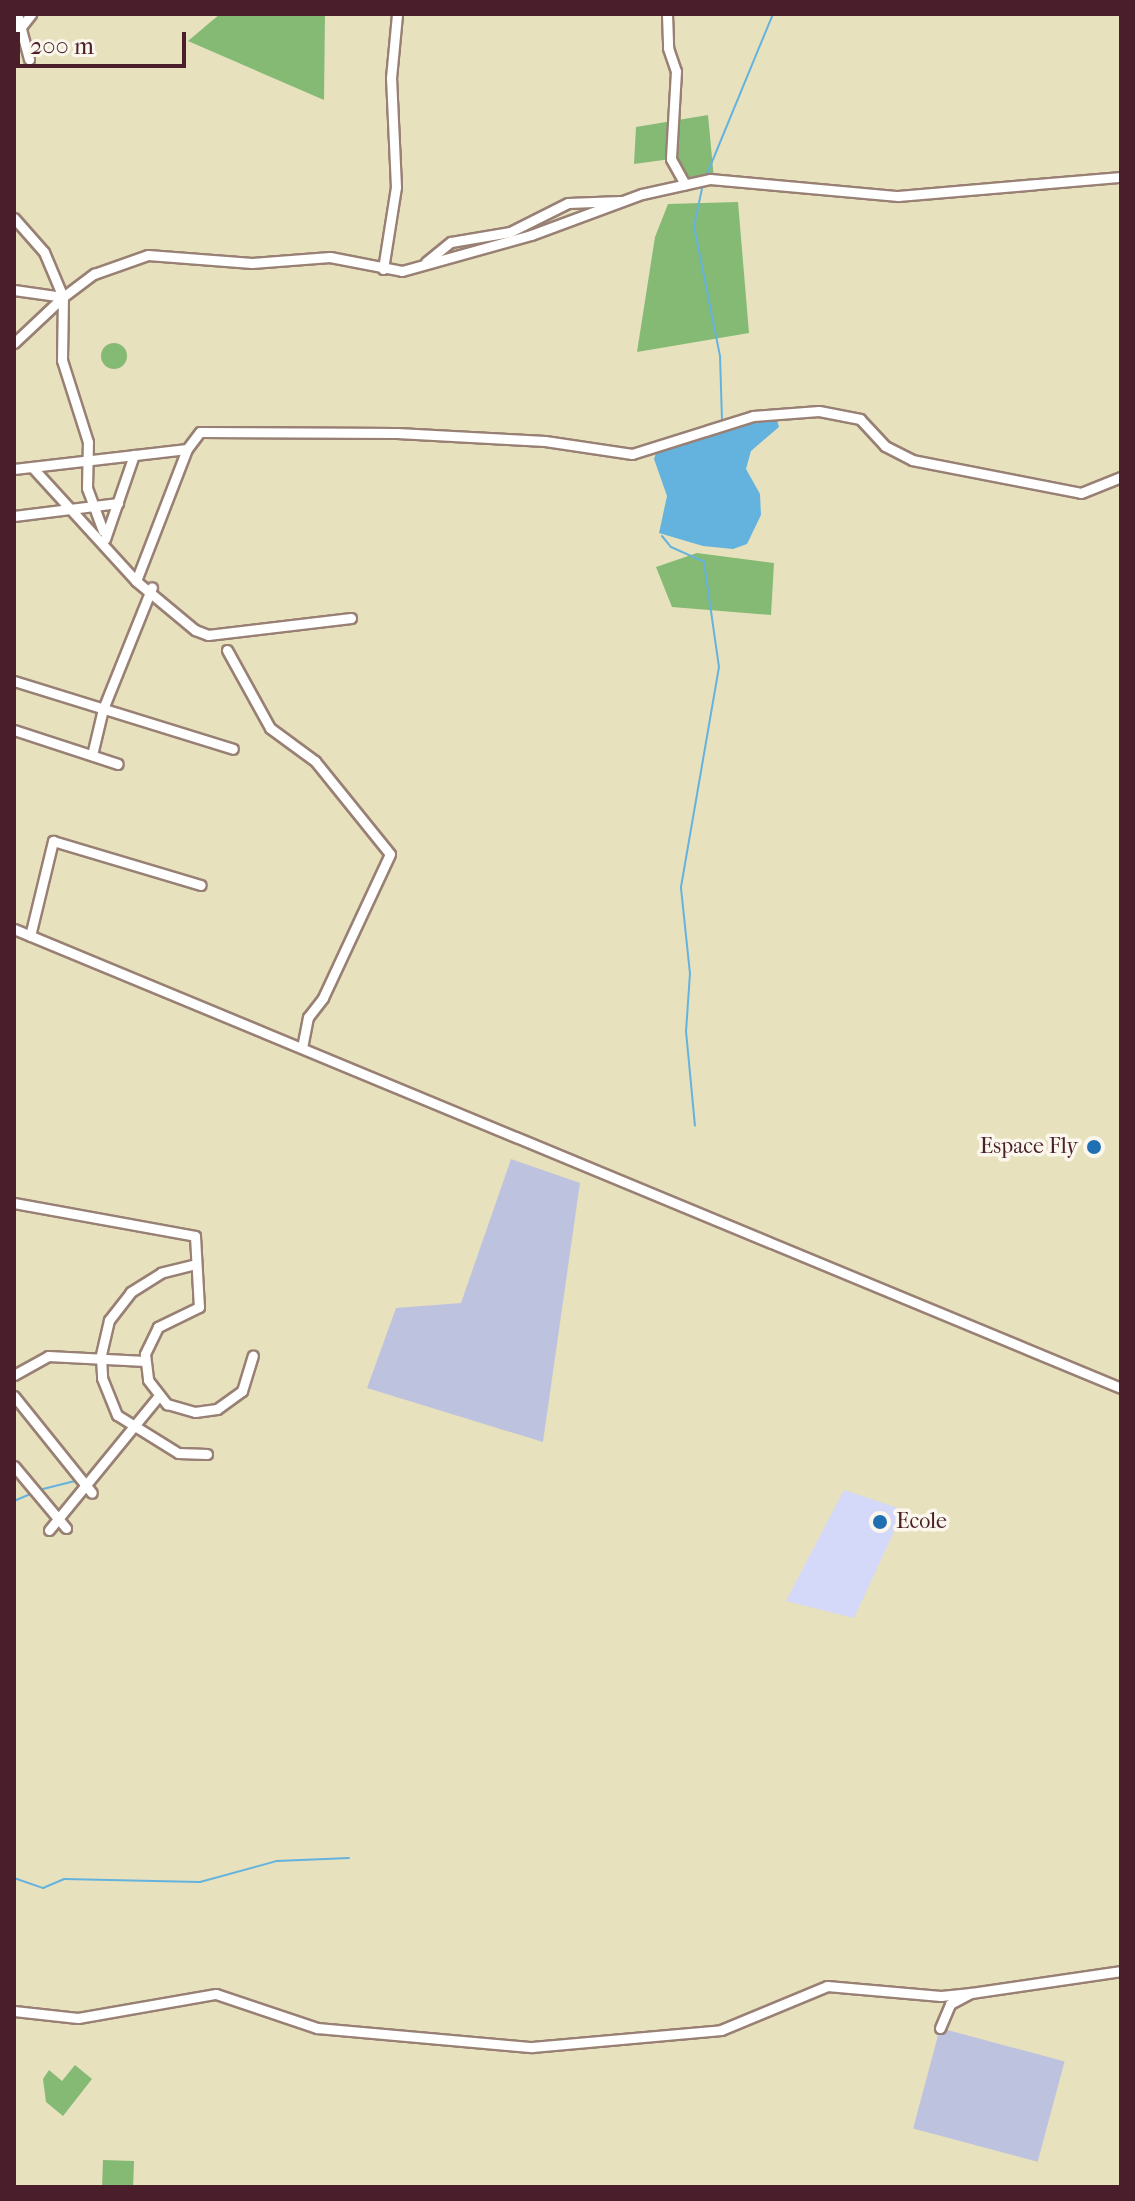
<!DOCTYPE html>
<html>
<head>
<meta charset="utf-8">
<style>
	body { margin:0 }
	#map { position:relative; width:1135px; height:2201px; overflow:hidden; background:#e8e1be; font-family:"IM FELL French Canon",serif }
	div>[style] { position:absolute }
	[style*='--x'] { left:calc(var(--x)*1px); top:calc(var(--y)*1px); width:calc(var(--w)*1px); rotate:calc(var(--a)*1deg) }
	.built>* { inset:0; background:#d4d8f9 }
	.industrial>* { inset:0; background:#bdc3de; transform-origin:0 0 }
	.forest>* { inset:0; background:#85ba75; transform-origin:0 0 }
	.round { border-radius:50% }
	.water>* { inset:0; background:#64b3de }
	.stream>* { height:2px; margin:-1px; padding:0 1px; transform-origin:1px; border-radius:1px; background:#64b3de }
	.roads { filter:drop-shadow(2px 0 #998074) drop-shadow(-2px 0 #998074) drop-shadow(0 2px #998074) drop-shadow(0 -2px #998074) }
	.minor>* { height:9px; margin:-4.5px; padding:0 4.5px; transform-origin:4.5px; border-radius:4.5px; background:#fff }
	.dots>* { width:22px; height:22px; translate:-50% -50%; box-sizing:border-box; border:4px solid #fbf7ec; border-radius:50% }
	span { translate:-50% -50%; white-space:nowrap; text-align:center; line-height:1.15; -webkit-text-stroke:7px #fbf7ec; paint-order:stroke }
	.poi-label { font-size:22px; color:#4a1f2b }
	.right { translate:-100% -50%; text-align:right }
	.left { translate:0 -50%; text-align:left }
	.frame { position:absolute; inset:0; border:16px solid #4a1f2b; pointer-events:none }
	.scale { position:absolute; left:16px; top:32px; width:170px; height:36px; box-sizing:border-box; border:4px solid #4a1f2b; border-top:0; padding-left:10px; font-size:24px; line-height:28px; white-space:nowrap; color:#4a1f2b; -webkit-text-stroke:6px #fbf7ec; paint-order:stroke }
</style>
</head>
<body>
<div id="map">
	<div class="built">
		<i style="clip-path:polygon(844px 1490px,904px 1510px,854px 1618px,786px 1601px)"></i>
	</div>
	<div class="industrial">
		<i style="clip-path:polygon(511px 1159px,580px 1183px,543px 1442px,367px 1388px,396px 1308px,461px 1303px)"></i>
		<i style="left:940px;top:2028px;width:129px;height:104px;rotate:15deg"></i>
	</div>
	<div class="forest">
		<i style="clip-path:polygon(220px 14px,325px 14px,324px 100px,188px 41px)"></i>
		<i style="clip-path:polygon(708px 115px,714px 179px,685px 184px,671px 159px,634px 164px,636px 127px)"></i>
		<i style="clip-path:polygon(738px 202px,749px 333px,637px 352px,655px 237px,668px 204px)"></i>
		<i class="round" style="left:101px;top:343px;width:26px;height:26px"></i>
		<i style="clip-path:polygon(697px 553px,774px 563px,771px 615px,672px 607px,656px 567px)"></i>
		<i style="clip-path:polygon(75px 2065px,92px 2079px,63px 2116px,46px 2102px,43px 2079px,49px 2070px,62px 2081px)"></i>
		<i style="left:103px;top:2160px;width:31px;height:27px;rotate:2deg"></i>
	</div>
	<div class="water">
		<i style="clip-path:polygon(777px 420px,779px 427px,751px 451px,746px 469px,760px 494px,761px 515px,747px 544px,733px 549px,703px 546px,659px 533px,667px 496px,654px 459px,657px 450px,752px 421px)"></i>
	</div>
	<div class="stream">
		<i style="--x:707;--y:174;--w:173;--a:-67.6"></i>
		<i style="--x:703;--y:184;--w:43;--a:102.1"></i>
		<i style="--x:694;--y:226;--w:133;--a:78.7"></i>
		<i style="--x:720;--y:356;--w:65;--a:88.2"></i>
		<i style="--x:662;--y:536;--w:14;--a:51"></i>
		<i style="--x:671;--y:547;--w:36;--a:24"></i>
		<i style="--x:704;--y:562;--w:106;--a:81.9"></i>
		<i style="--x:719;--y:667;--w:224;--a:99.8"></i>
		<i style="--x:681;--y:888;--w:85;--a:84"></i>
		<i style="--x:690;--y:973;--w:58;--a:93.9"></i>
		<i style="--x:686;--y:1031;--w:95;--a:84.6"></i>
		<i style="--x:39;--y:1490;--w:38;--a:-14"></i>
		<i style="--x:14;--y:1501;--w:21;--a:-23"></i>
		<i style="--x:14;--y:1878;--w:31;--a:19"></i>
		<i style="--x:43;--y:1888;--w:23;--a:-23"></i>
		<i style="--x:64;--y:1879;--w:136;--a:1.3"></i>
		<i style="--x:200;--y:1882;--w:80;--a:-15.3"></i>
		<i style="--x:277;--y:1861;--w:72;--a:-2.4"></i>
	</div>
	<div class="roads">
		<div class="minor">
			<i style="--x:17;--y:14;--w:47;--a:75.1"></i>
			<i style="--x:667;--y:14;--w:34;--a:88"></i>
			<i style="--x:668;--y:48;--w:24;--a:71"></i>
			<i style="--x:676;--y:71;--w:88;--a:93.3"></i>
			<i style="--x:671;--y:159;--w:29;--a:61"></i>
			<i style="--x:14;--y:36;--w:28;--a:-52"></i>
			<i style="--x:14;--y:218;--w:45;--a:48.6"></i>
			<i style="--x:44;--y:252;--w:49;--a:67.1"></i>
			<i style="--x:426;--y:262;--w:32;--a:-39"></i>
			<i style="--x:451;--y:242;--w:60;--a:-9.6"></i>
			<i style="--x:510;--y:232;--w:65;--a:-26.6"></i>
			<i style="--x:568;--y:203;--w:53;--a:-2.2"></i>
			<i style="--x:383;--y:269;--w:83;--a:-81"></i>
			<i style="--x:396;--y:187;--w:109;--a:-92.6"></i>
			<i style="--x:391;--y:78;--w:64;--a:-84.6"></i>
			<i style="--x:14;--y:290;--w:49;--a:8.1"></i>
			<i style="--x:14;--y:343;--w:67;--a:-43.2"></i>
			<i style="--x:32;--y:467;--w:154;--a:47.6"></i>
			<i style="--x:136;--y:581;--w:77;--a:39.7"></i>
			<i style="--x:195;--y:630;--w:14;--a:21"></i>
			<i style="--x:208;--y:635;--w:144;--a:-6.8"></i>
			<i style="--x:14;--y:469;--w:174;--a:-6.6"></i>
			<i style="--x:14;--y:516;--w:105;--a:-7.1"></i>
			<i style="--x:103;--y:531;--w:46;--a:-110.4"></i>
			<i style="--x:87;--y:488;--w:46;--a:-88.8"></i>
			<i style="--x:88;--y:442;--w:86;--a:-107.6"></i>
			<i style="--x:62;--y:360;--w:63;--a:-89.1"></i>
			<i style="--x:63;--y:297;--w:39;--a:-37"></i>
			<i style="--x:94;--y:274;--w:57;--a:-19.4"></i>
			<i style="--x:148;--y:255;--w:104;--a:4.4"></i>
			<i style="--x:252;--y:263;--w:78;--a:-4.4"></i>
			<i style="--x:330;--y:257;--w:73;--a:11"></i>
			<i style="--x:402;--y:271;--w:134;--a:-15.6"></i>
			<i style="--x:531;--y:235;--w:118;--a:-20.3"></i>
			<i style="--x:642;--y:194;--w:70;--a:-12.4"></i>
			<i style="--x:710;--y:179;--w:189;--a:5.2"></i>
			<i style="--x:898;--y:196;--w:224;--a:-4.9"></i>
			<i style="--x:105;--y:539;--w:89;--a:-71"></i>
			<i style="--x:136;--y:581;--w:142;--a:-68.9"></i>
			<i style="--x:187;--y:449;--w:21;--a:-53"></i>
			<i style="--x:200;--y:432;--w:197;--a:0.3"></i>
			<i style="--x:397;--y:433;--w:148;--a:3.1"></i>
			<i style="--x:545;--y:441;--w:88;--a:8.5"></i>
			<i style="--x:632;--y:454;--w:127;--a:-17.4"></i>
			<i style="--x:753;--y:416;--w:66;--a:-4.3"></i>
			<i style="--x:819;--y:411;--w:42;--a:11"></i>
			<i style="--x:860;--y:419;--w:37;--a:47"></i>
			<i style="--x:885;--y:446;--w:30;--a:27"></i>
			<i style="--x:912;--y:460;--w:172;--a:11"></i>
			<i style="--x:1081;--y:493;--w:43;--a:-21.8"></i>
			<i style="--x:227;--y:650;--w:89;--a:61.1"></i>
			<i style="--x:270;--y:728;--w:56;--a:36.3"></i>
			<i style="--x:315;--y:761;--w:119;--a:51.1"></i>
			<i style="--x:390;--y:854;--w:159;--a:115"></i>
			<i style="--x:323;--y:998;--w:24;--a:128"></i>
			<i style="--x:308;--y:1017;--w:31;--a:101"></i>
			<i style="--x:14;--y:681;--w:229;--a:17.2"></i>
			<i style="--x:14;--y:730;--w:109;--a:18.1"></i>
			<i style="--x:92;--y:755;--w:47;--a:-76.6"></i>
			<i style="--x:103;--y:709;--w:131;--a:-68.1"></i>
			<i style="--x:14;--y:929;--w:1198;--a:22.52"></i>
			<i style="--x:30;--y:936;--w:98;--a:-76.4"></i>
			<i style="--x:53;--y:841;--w:154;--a:16.6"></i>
			<i style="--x:14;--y:1203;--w:184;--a:10.3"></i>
			<i style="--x:195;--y:1236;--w:71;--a:86.8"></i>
			<i style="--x:199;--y:1307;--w:46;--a:154"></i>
			<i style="--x:158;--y:1327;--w:30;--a:116"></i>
			<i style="--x:145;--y:1354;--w:26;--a:83"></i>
			<i style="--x:148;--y:1380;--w:31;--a:52"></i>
			<i style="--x:167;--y:1404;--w:29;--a:16"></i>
			<i style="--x:195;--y:1412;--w:22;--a:-8"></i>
			<i style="--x:217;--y:1409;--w:31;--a:-36"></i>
			<i style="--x:242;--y:1391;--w:37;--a:-73"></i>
			<i style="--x:196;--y:1264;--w:36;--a:166"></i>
			<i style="--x:161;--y:1273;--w:36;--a:148"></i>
			<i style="--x:131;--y:1292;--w:36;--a:128"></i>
			<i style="--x:109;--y:1320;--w:37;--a:103"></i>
			<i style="--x:101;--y:1356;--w:22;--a:87"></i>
			<i style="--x:102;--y:1378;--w:40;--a:68"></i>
			<i style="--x:117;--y:1415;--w:72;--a:31.9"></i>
			<i style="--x:178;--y:1453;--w:29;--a:2"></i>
			<i style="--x:14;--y:1375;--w:39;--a:-29"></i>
			<i style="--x:48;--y:1356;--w:97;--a:3"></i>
			<i style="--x:14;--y:1396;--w:124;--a:51.2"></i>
			<i style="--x:14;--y:1466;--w:81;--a:50"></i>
			<i style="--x:49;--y:1530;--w:172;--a:-50.7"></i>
			<i style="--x:14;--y:2011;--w:64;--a:6.2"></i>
			<i style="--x:78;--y:2018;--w:140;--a:-9.9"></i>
			<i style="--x:216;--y:1994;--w:107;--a:18.6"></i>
			<i style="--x:317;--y:2028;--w:216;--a:5.1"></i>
			<i style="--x:532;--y:2047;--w:190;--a:-5.1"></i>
			<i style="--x:721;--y:2030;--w:115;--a:-22.5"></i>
			<i style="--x:827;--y:1986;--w:114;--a:5"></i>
			<i style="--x:941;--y:1996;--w:30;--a:-6"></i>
			<i style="--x:940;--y:2028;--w:26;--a:-67"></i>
			<i style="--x:950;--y:2004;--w:24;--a:-28"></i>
			<i style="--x:971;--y:1993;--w:152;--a:-8.3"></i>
		</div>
	</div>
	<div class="dots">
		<i style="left:1094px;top:1147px;background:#1f6fb2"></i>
		<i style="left:880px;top:1522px;background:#1f6fb2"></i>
	</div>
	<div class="poi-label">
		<span class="right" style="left:1078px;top:1147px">Espace Fly</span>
		<span class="left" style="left:896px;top:1522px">Ecole</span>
	</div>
	<div class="frame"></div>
	<div class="scale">200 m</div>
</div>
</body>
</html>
